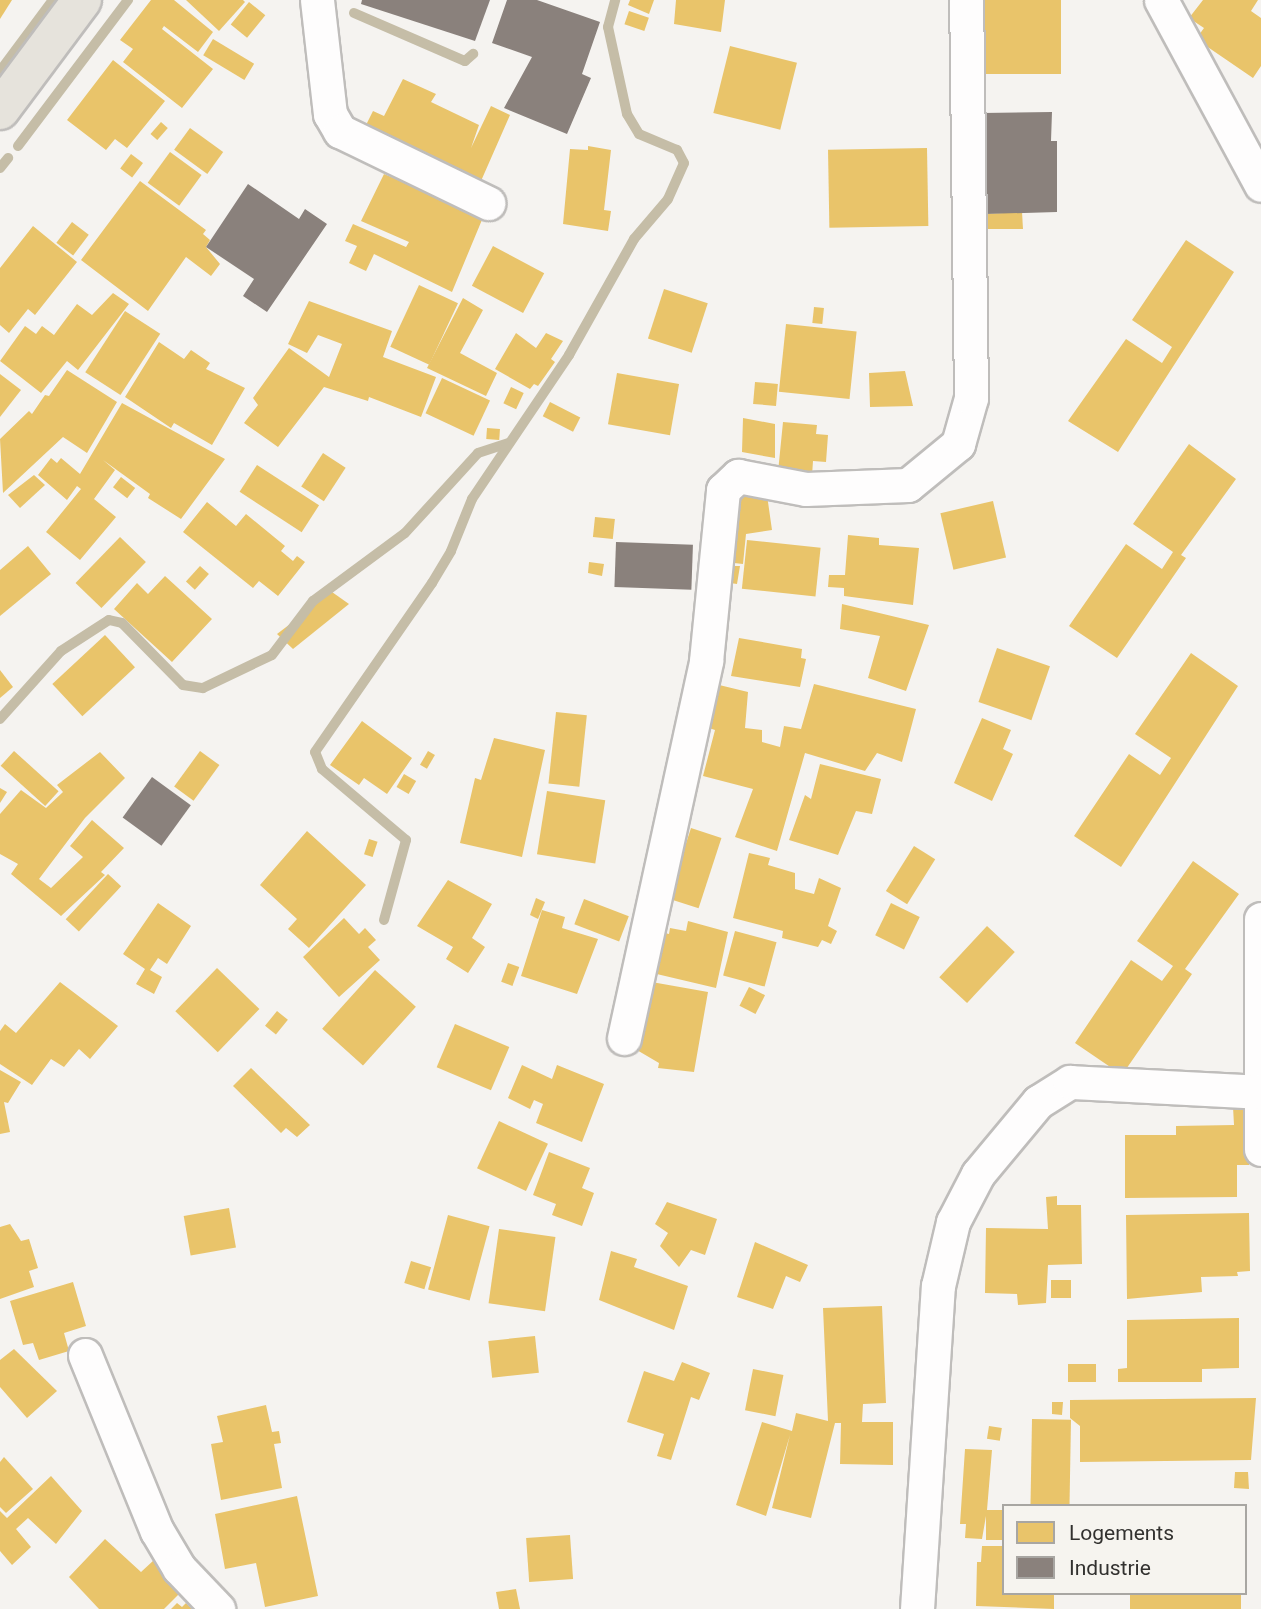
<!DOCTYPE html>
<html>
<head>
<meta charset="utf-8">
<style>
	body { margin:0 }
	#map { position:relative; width:1261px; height:1609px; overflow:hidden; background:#f5f3f0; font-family:Roboto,sans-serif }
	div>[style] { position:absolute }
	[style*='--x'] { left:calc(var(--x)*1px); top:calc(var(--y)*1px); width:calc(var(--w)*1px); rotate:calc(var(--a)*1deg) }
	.homes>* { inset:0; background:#e9c46a; transform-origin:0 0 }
	.industry>* { inset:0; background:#8a817c; transform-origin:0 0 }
	.stream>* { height:10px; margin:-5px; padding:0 5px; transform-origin:5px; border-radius:5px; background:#c5bda7 }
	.roads { filter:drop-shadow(2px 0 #bfbdbb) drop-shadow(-2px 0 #bfbdbb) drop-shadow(0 2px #bfbdbb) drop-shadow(0 -2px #bfbdbb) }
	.minor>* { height:33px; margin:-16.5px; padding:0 16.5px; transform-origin:16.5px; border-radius:16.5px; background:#fefdfd }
	.primary>* { height:38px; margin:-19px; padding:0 19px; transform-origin:19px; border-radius:19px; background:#e6e3dc }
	span { translate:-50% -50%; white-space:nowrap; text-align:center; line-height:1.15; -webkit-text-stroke:7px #f6f4ef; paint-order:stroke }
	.legend { position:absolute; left:1002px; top:1504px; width:245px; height:91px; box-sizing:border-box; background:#f6f4ef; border:2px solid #a8a6a2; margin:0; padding:9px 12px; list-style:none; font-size:21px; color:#32312f }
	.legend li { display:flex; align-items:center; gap:14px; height:35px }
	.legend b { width:35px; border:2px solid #a8a6a2 }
</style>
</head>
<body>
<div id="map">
	<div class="homes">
		<i style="clip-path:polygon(0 0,12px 0,0 19px)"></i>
		<i style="clip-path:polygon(151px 0,174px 0,213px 32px,198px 52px,164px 26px,162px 29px,213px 69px,182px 108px,123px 62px,133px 49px,120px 40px)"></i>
		<i style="clip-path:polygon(186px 0,243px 0,245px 2px,219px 31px)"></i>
		<i style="clip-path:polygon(630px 0,654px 0,649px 14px,628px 5px)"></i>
		<i style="clip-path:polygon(676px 0,725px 0,721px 32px,674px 24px)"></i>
		<i style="left:983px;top:0;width:78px;height:74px"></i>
		<i style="clip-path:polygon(1203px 0,1258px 0,1251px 11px,1261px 18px,1261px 66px,1253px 78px,1196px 39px,1204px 28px,1189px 18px)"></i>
		<i style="left:249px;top:2px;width:21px;height:29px;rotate:39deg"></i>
		<i style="left:629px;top:11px;width:21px;height:14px;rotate:19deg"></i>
		<i style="left:213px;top:39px;width:48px;height:19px;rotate:31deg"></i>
		<i style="left:730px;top:46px;width:69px;height:69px;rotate:14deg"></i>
		<i style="clip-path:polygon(113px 60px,165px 101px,127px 148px,115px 139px,106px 150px,67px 120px)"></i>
		<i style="clip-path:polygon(403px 79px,436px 94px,431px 102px,479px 125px,471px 148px,491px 106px,510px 115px,481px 181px,471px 176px,468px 183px,363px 131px,373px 111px,384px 116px)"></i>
		<i style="left:161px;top:122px;width:9px;height:16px;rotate:41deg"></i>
		<i style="left:190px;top:128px;width:41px;height:27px;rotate:36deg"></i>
		<i style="clip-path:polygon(588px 146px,611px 150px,604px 210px,611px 211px,608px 231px,563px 224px,570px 149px,588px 150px)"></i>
		<i style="left:927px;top:148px;width:78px;height:99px;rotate:89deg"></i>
		<i style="left:170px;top:152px;width:39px;height:38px;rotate:36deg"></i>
		<i style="left:131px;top:154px;width:15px;height:18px;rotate:37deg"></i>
		<i style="clip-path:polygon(384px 174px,484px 215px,452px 292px,374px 254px,366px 271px,349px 263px,357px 246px,345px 241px,353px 224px,406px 247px,409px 242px,361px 221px)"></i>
		<i style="clip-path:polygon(140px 181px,206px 230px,203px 234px,210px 240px,206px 247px,220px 264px,211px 276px,186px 257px,148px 311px,81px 260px)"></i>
		<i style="clip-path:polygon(1022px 212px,1023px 229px,985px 229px,985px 214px)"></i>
		<i style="left:72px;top:222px;width:21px;height:26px;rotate:37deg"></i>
		<i style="clip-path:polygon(33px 226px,77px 262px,35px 315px,28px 309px,9px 333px,0 325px,0 268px)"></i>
		<i style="clip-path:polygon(1186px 240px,1234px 272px,1118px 452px,1068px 421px,1126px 339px,1162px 363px,1172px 347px,1132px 320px)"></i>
		<i style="left:493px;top:246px;width:58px;height:45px;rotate:28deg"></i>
		<i style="left:419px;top:285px;width:43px;height:68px;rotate:25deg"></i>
		<i style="left:664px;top:289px;width:46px;height:52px;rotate:18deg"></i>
		<i style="clip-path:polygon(113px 293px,129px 304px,78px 370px,67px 361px,41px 393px,0 361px,25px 326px,36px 334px,42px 326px,54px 335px,77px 304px,92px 315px)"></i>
		<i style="clip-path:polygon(463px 298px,483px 310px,460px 353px,497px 373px,486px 396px,427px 368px)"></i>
		<i style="clip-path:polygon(309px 301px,392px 331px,383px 357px,436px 377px,421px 417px,369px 397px,368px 401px,324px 387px,278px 447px,244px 423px,258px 405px,253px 398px,289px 348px,329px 377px,342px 344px,318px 335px,307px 353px,288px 344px)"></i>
		<i style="left:814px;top:307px;width:10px;height:16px;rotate:6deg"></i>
		<i style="left:125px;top:311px;width:42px;height:73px;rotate:33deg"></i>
		<i style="left:786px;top:324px;width:71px;height:68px;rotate:6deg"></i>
		<i style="clip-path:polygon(516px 333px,536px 348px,546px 333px,563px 341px,551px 359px,555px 362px,538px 386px,534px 384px,530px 389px,495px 369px)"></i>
		<i style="clip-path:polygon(159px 342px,184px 359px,191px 350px,210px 363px,206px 369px,245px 388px,212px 445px,174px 423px,171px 428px,125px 397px)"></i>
		<i style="clip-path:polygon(67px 370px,117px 402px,87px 453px,63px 437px,3px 493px,0 439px,29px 411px,32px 414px,45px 395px,49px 396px)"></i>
		<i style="clip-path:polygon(905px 371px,913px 406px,870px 407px,869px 373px)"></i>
		<i style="left:617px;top:373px;width:63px;height:52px;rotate:10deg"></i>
		<i style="clip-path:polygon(0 374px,21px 390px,0 417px)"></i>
		<i style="left:442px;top:378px;width:53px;height:39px;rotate:25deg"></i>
		<i style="left:755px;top:382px;width:23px;height:22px;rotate:5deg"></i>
		<i style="left:511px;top:387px;width:14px;height:18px;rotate:25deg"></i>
		<i style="left:550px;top:402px;width:34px;height:16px;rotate:27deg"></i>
		<i style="clip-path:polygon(122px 403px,225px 459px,181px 519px,148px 498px,150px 494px,103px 460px,115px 470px,94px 499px,116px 517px,80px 560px,46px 532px,81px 489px,77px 486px,67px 500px,38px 475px,51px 458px,57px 463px,61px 458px,80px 474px)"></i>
		<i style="clip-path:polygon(743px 418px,775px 424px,775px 458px,742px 452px)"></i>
		<i style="clip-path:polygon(783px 422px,817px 425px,816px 434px,828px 435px,826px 462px,813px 461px,812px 476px,778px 472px)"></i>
		<i style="left:487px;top:428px;width:13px;height:11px;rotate:4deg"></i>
		<i style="clip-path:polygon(1189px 444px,1236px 479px,1181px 555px,1186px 558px,1117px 658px,1069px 626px,1126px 544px,1162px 569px,1173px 552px,1133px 524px)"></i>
		<i style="left:323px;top:453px;width:27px;height:40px;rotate:33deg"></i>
		<i style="left:257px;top:465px;width:74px;height:32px;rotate:33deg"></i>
		<i style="clip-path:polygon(34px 475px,45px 485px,20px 508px,8px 495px)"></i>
		<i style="left:121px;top:477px;width:18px;height:13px;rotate:38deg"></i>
		<i style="clip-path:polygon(766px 488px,772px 530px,746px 534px,743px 564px,725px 562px,728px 527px,736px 528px,734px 491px)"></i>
		<i style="left:993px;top:501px;width:58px;height:54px;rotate:77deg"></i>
		<i style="clip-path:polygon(207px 502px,236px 526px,246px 514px,285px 546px,281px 551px,293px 561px,297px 556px,305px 562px,278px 596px,259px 581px,253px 588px,183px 532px)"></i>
		<i style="left:595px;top:517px;width:20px;height:20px;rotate:6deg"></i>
		<i style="clip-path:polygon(848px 535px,879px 538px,879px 545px,919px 548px,913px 605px,844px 596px,844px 588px,828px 587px,829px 575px,845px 575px)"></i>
		<i style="left:120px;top:537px;width:36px;height:64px;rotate:44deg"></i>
		<i style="left:747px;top:540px;width:74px;height:49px;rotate:6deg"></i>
		<i style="clip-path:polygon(28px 546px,51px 574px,0 616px,0 570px)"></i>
		<i style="clip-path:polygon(589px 562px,604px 564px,602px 576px,588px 573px)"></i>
		<i style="left:200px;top:566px;width:12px;height:21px;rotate:42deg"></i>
		<i style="clip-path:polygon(734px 566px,740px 566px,737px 584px,723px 582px,724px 569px,733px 570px)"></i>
		<i style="clip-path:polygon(165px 576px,212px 619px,172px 662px,114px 609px,137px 583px,148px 594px)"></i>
		<i style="clip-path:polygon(332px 592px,349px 604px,293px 649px,277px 634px)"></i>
		<i style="clip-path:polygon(842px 604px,929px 625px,906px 691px,868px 678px,880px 636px,840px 629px)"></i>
		<i style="left:105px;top:635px;width:44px;height:72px;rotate:47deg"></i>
		<i style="clip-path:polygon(739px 638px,802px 649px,801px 658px,806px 659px,800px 687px,731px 676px)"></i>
		<i style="left:997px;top:648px;width:56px;height:57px;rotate:19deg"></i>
		<i style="clip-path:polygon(1191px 653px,1238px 686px,1121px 867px,1074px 836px,1129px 754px,1160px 775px,1171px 758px,1135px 734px)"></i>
		<i style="clip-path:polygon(0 670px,13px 687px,0 698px)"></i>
		<i style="clip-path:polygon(711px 683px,748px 692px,745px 728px,762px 730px,762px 742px,780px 747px,784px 726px,801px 729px,814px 684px,916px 709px,902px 762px,877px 753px,865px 771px,805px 753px,777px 851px,735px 837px,753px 789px,703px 776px,715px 730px,703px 726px)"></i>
		<i style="left:556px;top:712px;width:31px;height:72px;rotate:6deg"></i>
		<i style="clip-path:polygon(982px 718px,1011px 730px,1003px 749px,1013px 754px,992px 801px,954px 783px)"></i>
		<i style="clip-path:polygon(362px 721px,412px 758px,387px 794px,364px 778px,359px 785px,330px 765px)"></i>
		<i style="clip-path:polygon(494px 738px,545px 750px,522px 857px,460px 843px,475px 778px,481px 780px)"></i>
		<i style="left:14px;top:751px;width:60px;height:20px;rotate:42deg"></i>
		<i style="left:200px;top:751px;width:24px;height:44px;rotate:36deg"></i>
		<i style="left:428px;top:751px;width:8px;height:16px;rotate:30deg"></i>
		<i style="clip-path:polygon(100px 752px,125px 778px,85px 818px,39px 879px,51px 888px,83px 857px,70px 846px,92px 820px,124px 848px,101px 872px,105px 875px,61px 916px,11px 874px,18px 864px,0 854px,0 814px,21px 790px,46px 808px,63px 792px,57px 785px)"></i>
		<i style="clip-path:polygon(820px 764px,881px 779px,872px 814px,856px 811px,838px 855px,789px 840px,805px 795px,811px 799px)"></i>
		<i style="left:404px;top:774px;width:14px;height:15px;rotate:30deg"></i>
		<i style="clip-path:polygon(0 788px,7px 792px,0 803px)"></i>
		<i style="left:547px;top:791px;width:59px;height:64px;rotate:9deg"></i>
		<i style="left:691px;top:828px;width:32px;height:74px;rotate:18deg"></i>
		<i style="clip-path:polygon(307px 831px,366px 885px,309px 948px,288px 929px,297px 919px,260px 885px)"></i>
		<i style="left:369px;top:839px;width:9px;height:16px;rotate:18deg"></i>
		<i style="left:914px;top:846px;width:25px;height:53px;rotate:32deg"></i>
		<i style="clip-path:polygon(749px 853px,770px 858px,768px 865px,795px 873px,795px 889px,814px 894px,819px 878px,841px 888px,828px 926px,837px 931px,831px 944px,822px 940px,818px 947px,782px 938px,783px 931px,733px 918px)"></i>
		<i style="clip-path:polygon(1193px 861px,1239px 894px,1185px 969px,1192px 974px,1122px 1075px,1075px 1043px,1131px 960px,1162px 981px,1173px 966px,1137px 941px)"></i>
		<i style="left:108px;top:874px;width:18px;height:62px;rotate:43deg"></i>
		<i style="clip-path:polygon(448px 880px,492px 904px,472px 938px,485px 947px,468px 973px,446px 959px,453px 947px,417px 926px)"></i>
		<i style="clip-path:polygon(536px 898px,545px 902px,538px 919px,530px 915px)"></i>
		<i style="left:584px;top:899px;width:48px;height:27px;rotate:21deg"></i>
		<i style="clip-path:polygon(158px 903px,191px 926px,167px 964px,158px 958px,150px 970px,162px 977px,154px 994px,136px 984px,145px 969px,123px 954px)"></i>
		<i style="left:891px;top:903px;width:32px;height:36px;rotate:26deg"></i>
		<i style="clip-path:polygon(542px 910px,565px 917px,562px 928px,598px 939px,577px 994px,521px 976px)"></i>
		<i style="clip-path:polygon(344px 918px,359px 934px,365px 928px,376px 940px,368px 947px,380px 960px,339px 997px,303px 957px)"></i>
		<i style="clip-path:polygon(688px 921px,728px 932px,716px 988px,644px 971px,652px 930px,669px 934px,670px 928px,686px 931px)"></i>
		<i style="left:987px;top:926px;width:38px;height:70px;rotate:43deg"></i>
		<i style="left:735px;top:931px;width:43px;height:46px;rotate:15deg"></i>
		<i style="left:508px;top:963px;width:12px;height:20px;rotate:20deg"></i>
		<i style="left:217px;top:968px;width:59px;height:60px;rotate:44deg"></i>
		<i style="left:375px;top:970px;width:55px;height:79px;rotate:42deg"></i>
		<i style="clip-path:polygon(646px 981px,708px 992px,694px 1072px,658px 1068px,659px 1063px,630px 1046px)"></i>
		<i style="clip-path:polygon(60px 982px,118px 1026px,90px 1059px,79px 1049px,64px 1067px,51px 1059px,32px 1085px,0 1064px,0 1031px,5px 1024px,16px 1033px)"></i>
		<i style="left:749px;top:987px;width:18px;height:21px;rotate:27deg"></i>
		<i style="left:277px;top:1011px;width:14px;height:19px;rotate:39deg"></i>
		<i style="left:455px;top:1024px;width:59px;height:47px;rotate:23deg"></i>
		<i style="clip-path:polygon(522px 1065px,552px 1079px,557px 1065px,604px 1084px,582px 1142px,536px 1123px,543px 1104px,534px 1100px,530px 1109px,508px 1098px)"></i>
		<i style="clip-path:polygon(251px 1068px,310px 1125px,297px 1137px,286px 1128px,281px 1133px,233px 1086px)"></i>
		<i style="clip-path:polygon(0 1070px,21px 1082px,8px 1103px,4px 1102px,10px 1132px,0 1134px)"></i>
		<i style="clip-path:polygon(1233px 1107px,1248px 1107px,1249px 1165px,1237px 1165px,1237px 1197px,1125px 1198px,1125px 1135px,1176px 1135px,1176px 1126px,1234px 1125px)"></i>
		<i style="left:499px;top:1121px;width:54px;height:52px;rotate:25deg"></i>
		<i style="clip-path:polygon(549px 1152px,590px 1168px,582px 1188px,594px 1193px,582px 1226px,552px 1215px,556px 1204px,533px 1195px)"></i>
		<i style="clip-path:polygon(1057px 1196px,1057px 1205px,1081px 1205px,1082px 1264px,1048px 1265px,1046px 1303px,1018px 1305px,1017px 1294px,985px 1293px,986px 1228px,1048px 1229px,1046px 1197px)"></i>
		<i style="clip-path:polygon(667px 1202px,717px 1219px,705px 1255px,691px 1250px,679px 1267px,660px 1246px,668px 1233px,655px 1224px)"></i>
		<i style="left:229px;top:1208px;width:40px;height:46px;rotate:80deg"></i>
		<i style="clip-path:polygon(1249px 1213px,1250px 1271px,1237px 1272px,1238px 1276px,1201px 1277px,1202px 1292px,1127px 1299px,1126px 1215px)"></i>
		<i style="left:448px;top:1215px;width:43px;height:77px;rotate:15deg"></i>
		<i style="clip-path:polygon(10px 1224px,21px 1241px,29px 1239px,38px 1268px,29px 1271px,34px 1287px,0 1299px,0 1227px)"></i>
		<i style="left:499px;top:1229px;width:57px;height:75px;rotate:8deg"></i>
		<i style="clip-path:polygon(755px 1242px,808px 1265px,800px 1282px,786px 1276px,773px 1309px,737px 1297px)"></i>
		<i style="clip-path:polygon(611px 1251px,637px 1259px,634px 1267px,688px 1286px,674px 1330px,599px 1300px)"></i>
		<i style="left:411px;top:1261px;width:21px;height:23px;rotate:17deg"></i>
		<i style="left:1051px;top:1280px;width:20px;height:18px"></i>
		<i style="clip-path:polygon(73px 1282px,86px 1326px,64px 1333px,69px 1351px,39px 1360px,33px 1343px,23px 1345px,10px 1301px)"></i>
		<i style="clip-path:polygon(882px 1306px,886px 1403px,863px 1404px,862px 1422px,893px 1422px,893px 1465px,840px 1464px,841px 1423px,835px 1423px,811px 1518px,772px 1508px,790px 1435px,766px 1516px,736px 1505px,762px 1422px,792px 1431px,796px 1413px,828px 1421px,823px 1308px)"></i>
		<i style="clip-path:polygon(1239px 1318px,1239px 1368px,1202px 1369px,1202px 1382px,1118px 1382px,1118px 1369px,1127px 1368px,1127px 1320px)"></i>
		<i style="left:535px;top:1336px;width:37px;height:47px;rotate:84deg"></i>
		<i style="clip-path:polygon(14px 1349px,57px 1391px,27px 1418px,0 1387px,0 1360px)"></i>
		<i style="clip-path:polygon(682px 1362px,710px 1373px,699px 1400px,691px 1397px,671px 1460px,657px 1456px,664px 1434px,627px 1422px,644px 1371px,674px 1381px)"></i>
		<i style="left:1068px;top:1364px;width:28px;height:18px"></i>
		<i style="left:753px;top:1369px;width:31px;height:42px;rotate:11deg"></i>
		<i style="clip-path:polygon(1256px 1398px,1251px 1460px,1080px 1462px,1080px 1426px,1070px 1418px,1070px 1400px)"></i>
		<i style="clip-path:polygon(1052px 1402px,1063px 1402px,1062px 1415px,1052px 1414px)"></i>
		<i style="clip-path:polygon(266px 1405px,272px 1432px,279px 1431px,281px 1443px,274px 1444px,282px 1488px,221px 1500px,211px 1444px,223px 1442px,217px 1416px)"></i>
		<i style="left:1032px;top:1419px;width:39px;height:86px;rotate:1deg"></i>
		<i style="left:989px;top:1426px;width:13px;height:13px;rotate:9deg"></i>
		<i style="clip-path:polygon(965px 1449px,992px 1450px,987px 1510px,1004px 1510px,1004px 1540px,986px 1540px,986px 1516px,982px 1539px,965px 1538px,966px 1524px,960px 1524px)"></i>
		<i style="clip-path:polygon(4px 1457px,33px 1489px,6px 1513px,0 1507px,0 1462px)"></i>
		<i style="clip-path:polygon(1235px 1472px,1248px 1472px,1249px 1489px,1234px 1488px)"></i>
		<i style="clip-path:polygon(51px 1476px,82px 1511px,56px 1544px,28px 1518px,16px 1529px,31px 1547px,12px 1565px,0 1551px,0 1511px,7px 1518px)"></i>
		<i style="clip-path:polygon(297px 1496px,318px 1596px,265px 1607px,256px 1563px,225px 1569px,215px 1514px)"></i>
		<i style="left:570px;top:1535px;width:44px;height:44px;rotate:86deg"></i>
		<i style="clip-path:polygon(105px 1539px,141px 1572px,154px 1560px,184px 1589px,164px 1609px,99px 1609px,69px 1577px)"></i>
		<i style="clip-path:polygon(982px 1546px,1004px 1546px,1004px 1593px,1054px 1593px,1054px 1609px,976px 1606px,977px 1562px,981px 1562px)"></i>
		<i style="clip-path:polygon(516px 1589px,520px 1609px,499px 1609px,496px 1592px)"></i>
		<i style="left:1130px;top:1593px;width:111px;height:16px"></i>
		<i style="clip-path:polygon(177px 1603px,182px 1607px,186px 1603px,192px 1609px,171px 1609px)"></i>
	</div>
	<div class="industry">
		<i style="clip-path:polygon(362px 0,490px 0,475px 41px,361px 4px)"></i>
		<i style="clip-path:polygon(507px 0,537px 0,600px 22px,582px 74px,591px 78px,567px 134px,504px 108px,532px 57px,492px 43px)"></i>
		<i style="clip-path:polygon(1052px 112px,1051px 141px,1057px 141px,1057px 212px,985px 214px,982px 113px)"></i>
		<i style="clip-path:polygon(248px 184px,299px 219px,305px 209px,327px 224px,267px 312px,243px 296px,254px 279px,206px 247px)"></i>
		<i style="left:616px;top:542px;width:77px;height:45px;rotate:2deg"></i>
		<i style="left:152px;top:777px;width:48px;height:50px;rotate:36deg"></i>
	</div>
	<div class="stream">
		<i style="--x:354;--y:13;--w:121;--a:23.4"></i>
		<i style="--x:465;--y:61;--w:11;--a:-41"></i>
		<i style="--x:0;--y:71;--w:89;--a:-53.3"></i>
		<i style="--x:18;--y:146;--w:183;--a:-53"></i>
		<i style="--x:0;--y:168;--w:13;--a:-51"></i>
		<i style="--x:0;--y:719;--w:91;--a:-48.1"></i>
		<i style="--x:61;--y:651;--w:57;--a:-32.9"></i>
		<i style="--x:109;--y:620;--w:13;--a:13"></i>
		<i style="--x:122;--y:623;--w:87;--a:45.5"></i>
		<i style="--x:183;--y:685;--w:20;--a:9"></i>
		<i style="--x:203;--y:688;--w:76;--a:-25.6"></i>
		<i style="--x:272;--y:655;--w:68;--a:-52.8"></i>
		<i style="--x:313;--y:601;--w:114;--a:-36.5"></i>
		<i style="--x:405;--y:533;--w:108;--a:-47.6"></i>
		<i style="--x:478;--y:453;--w:33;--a:-18"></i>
		<i style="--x:384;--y:920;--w:83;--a:-74.6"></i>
		<i style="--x:406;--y:840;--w:110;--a:-139.8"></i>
		<i style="--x:322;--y:769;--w:18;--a:-112"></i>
		<i style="--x:315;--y:752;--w:206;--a:-55.3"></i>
		<i style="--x:432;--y:583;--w:37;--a:-59"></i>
		<i style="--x:451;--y:551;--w:56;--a:-68"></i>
		<i style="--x:472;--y:499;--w:174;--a:-56"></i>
		<i style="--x:569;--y:355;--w:133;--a:-60.7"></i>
		<i style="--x:634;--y:239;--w:52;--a:-49.6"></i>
		<i style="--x:668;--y:199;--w:39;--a:-66"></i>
		<i style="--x:684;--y:163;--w:15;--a:-118"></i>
		<i style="--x:677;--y:150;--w:41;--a:-157.2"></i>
		<i style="--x:639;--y:134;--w:23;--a:-121"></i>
		<i style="--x:627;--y:114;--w:89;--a:-102.3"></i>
		<i style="--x:608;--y:27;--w:28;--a:-75"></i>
	</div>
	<div class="roads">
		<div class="minor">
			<i style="--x:317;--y:0;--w:115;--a:83.5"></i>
			<i style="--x:330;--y:114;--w:20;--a:60"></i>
			<i style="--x:340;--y:131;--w:165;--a:25.9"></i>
			<i style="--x:1161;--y:0;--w:210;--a:61.6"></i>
			<i style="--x:1261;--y:919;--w:230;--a:90"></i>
			<i style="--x:624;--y:1038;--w:386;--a:-77.7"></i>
			<i style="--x:706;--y:661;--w:172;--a:-84.3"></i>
			<i style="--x:723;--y:490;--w:21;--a:-43"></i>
			<i style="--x:738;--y:476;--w:69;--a:10.8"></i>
			<i style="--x:806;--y:489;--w:102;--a:-2.2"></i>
			<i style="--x:908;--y:485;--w:65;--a:-39.4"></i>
			<i style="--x:958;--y:444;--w:48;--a:-74.2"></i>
			<i style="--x:971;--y:398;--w:398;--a:-90.7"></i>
			<i style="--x:85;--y:1355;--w:190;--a:67.8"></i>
			<i style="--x:157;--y:1531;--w:43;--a:59.3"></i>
			<i style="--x:179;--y:1568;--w:57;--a:46.4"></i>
			<i style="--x:917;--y:1609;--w:324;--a:-86.3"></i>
			<i style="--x:938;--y:1286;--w:66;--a:-76.8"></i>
			<i style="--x:953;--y:1222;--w:54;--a:-62.5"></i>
			<i style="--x:978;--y:1174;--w:94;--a:-50.2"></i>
			<i style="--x:1038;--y:1102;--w:38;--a:-32"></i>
			<i style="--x:1070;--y:1082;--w:191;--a:3"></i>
		</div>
		<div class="primary">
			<i style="--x:0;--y:110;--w:137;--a:-53.3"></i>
		</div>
	</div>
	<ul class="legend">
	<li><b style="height:19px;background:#e9c46a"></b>Logements</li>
	<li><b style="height:19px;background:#8a817c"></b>Industrie</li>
	</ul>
</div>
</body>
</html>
